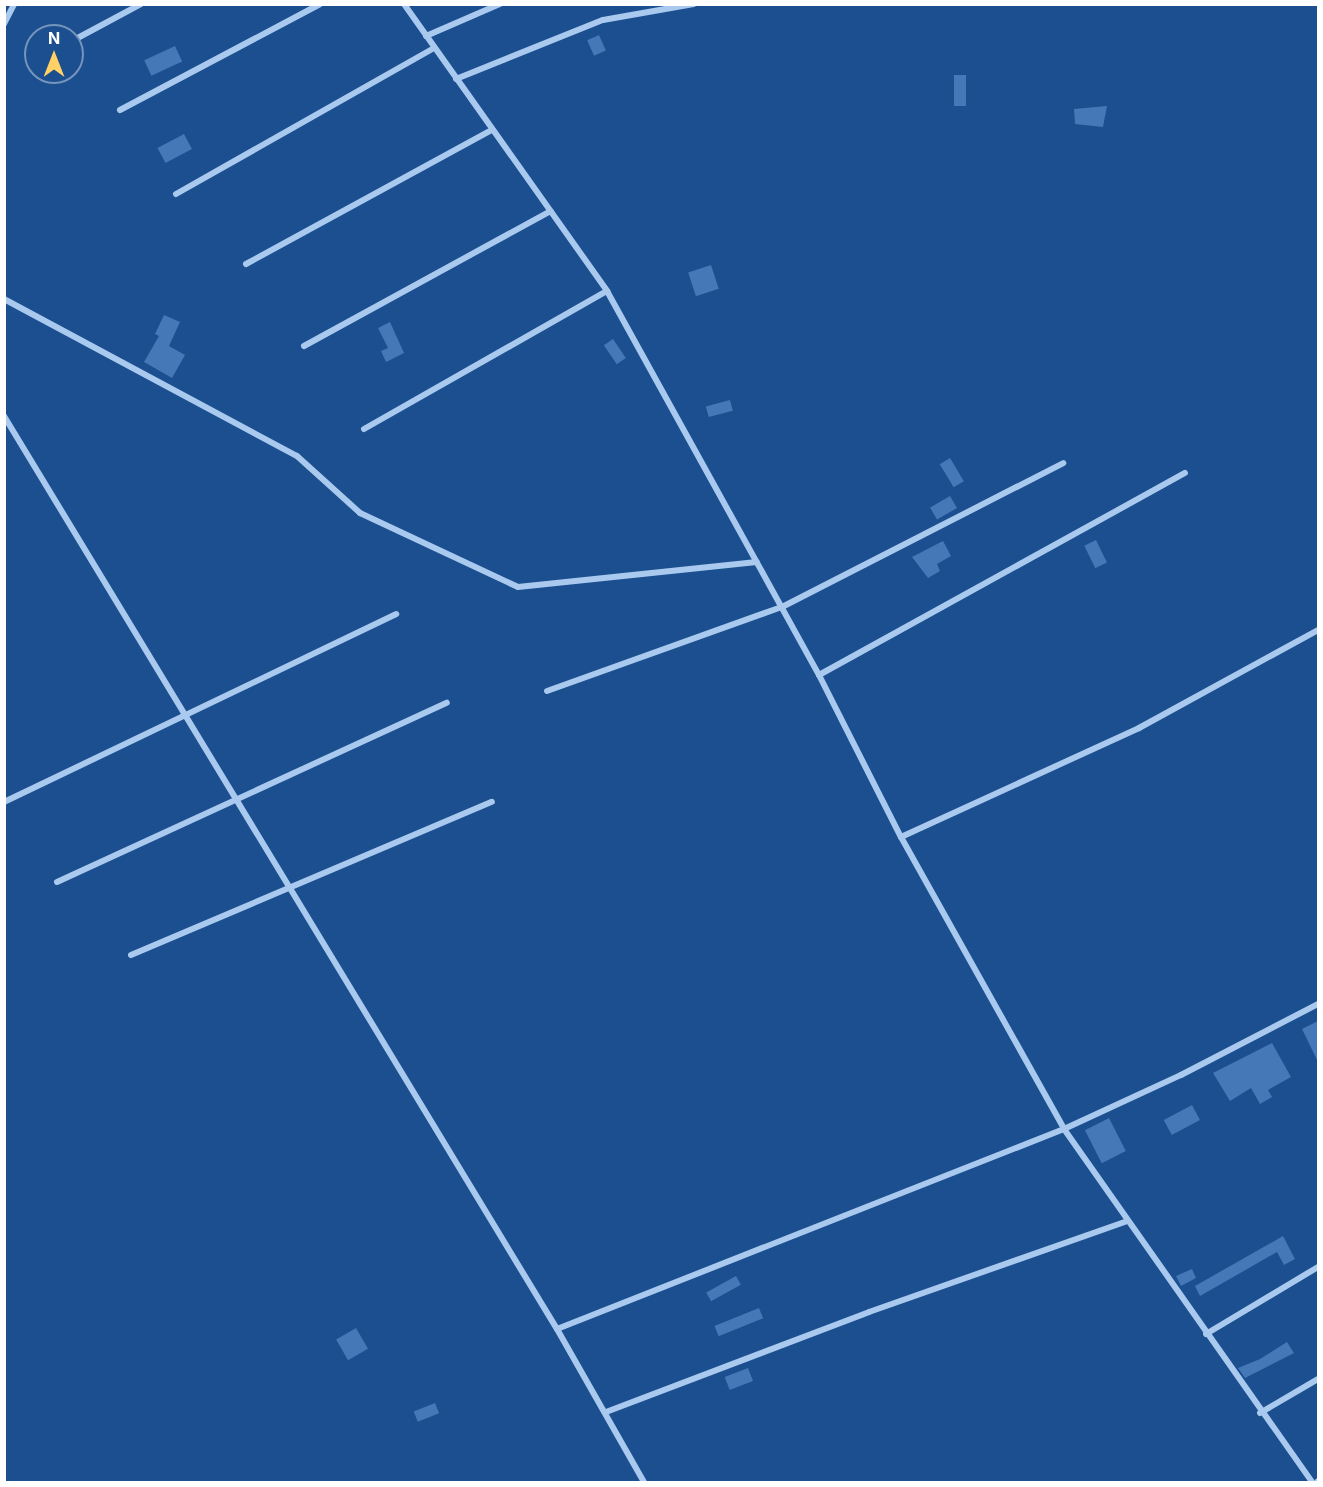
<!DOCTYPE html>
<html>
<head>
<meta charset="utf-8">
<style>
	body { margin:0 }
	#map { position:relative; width:1323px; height:1487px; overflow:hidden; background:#1b4f8f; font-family:Inter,sans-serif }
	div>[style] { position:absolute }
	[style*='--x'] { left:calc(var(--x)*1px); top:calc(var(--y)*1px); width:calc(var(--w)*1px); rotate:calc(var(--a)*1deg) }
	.building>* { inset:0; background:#4478b7; transform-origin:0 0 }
	.street>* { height:6px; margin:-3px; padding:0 3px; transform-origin:3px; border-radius:3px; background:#a9c9ee }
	span { translate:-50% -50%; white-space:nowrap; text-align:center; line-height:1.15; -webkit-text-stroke:5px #1b4f8f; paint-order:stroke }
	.frame { position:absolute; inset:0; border:6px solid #fff; pointer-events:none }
	.north { position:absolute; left:24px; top:24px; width:60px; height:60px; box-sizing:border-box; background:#1b4f8f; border:2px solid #7695bc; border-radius:50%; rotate:0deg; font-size:16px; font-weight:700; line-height:24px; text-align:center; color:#fff }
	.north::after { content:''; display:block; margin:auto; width:21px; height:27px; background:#ffd166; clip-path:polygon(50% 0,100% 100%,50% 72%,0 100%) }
</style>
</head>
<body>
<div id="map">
	<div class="building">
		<i style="left:599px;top:35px;width:17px;height:13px;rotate:66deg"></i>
		<i style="left:175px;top:46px;width:17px;height:34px;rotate:65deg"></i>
		<i style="left:954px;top:75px;width:12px;height:31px"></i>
		<i style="clip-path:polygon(1107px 106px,1103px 127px,1075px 124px,1074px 109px)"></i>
		<i style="left:184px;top:134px;width:17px;height:30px;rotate:62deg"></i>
		<i style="left:711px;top:265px;width:25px;height:24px;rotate:72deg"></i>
		<i style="clip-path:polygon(164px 315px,180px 322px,169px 346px,185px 355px,172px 378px,144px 362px,159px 336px,155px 334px)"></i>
		<i style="clip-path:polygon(390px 322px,404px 353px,386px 362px,381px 351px,388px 348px,378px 328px)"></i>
		<i style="left:613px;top:339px;width:23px;height:11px;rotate:56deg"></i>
		<i style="left:730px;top:400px;width:11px;height:25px;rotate:75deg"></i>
		<i style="left:950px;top:458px;width:27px;height:12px;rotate:59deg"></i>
		<i style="left:950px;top:496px;width:14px;height:23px;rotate:60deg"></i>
		<i style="left:1096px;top:540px;width:25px;height:13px;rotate:64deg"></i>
		<i style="clip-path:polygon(943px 541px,951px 556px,937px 564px,940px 571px,928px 578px,912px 557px)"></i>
		<i style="clip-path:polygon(1318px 1021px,1318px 1062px,1302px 1029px)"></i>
		<i style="clip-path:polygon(1272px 1043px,1291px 1077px,1268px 1090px,1272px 1097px,1260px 1104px,1251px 1088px,1230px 1101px,1213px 1073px)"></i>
		<i style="left:1192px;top:1105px;width:17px;height:32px;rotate:62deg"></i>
		<i style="left:1109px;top:1118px;width:37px;height:27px;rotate:63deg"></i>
		<i style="clip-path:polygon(1283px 1236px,1295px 1259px,1284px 1265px,1277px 1252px,1200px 1296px,1195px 1286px)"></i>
		<i style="clip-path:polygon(1192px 1269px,1196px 1278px,1181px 1286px,1176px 1276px)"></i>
		<i style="left:736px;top:1276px;width:10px;height:34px;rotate:61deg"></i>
		<i style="left:759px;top:1308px;width:11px;height:48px;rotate:68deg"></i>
		<i style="left:356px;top:1328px;width:24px;height:23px;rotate:60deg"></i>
		<i style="clip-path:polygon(1287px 1342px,1294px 1353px,1245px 1378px,1238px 1368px,1260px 1359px)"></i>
		<i style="left:748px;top:1368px;width:14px;height:25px;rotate:69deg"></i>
		<i style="left:435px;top:1403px;width:11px;height:23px;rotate:68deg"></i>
	</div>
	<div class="street">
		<i style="--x:404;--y:4;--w:352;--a:54.7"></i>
		<i style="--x:607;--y:291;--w:439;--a:61.1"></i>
		<i style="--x:819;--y:675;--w:182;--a:63.2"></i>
		<i style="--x:901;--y:837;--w:334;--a:60.8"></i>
		<i style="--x:1064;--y:1129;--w:431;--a:54.9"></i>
		<i style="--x:4;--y:24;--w:22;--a:-63"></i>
		<i style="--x:426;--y:36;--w:81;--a:-23.4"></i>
		<i style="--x:72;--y:41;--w:78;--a:-28.2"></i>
		<i style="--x:456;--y:79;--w:158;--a:-21.9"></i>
		<i style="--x:603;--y:20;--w:92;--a:-10"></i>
		<i style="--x:120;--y:110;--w:226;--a:-27.9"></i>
		<i style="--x:176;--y:194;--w:296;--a:-29.5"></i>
		<i style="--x:246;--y:264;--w:280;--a:-28.6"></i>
		<i style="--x:4;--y:299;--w:332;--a:28.2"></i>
		<i style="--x:297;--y:456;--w:85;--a:42.1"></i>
		<i style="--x:360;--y:513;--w:174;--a:25.1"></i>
		<i style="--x:518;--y:587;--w:240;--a:-6"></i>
		<i style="--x:304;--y:346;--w:281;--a:-28.7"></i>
		<i style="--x:4;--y:416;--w:1067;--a:58.8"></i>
		<i style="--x:557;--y:1329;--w:176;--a:60.4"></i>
		<i style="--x:364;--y:429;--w:279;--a:-29.6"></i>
		<i style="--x:819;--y:675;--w:418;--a:-28.9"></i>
		<i style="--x:547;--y:691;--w:250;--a:-19.7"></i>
		<i style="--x:782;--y:607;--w:316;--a:-27.1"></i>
		<i style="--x:4;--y:802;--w:435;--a:-25.6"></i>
		<i style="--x:901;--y:837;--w:262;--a:-24.6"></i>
		<i style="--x:1139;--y:728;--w:204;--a:-28.7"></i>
		<i style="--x:57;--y:882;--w:429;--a:-24.7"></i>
		<i style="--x:131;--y:955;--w:392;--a:-23"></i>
		<i style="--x:557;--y:1329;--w:545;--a:-21.53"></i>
		<i style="--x:1064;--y:1129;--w:129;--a:-24.8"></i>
		<i style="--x:1181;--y:1075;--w:154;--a:-27.4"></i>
		<i style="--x:1206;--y:1334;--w:131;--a:-30.9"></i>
		<i style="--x:606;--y:1412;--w:281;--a:-20.8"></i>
		<i style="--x:869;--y:1312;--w:274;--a:-19.4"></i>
		<i style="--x:1260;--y:1413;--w:67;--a:-30.4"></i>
		<i style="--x:1317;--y:1482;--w:1;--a:-45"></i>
	</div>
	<div class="frame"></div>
	<div class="north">N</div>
</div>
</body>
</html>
